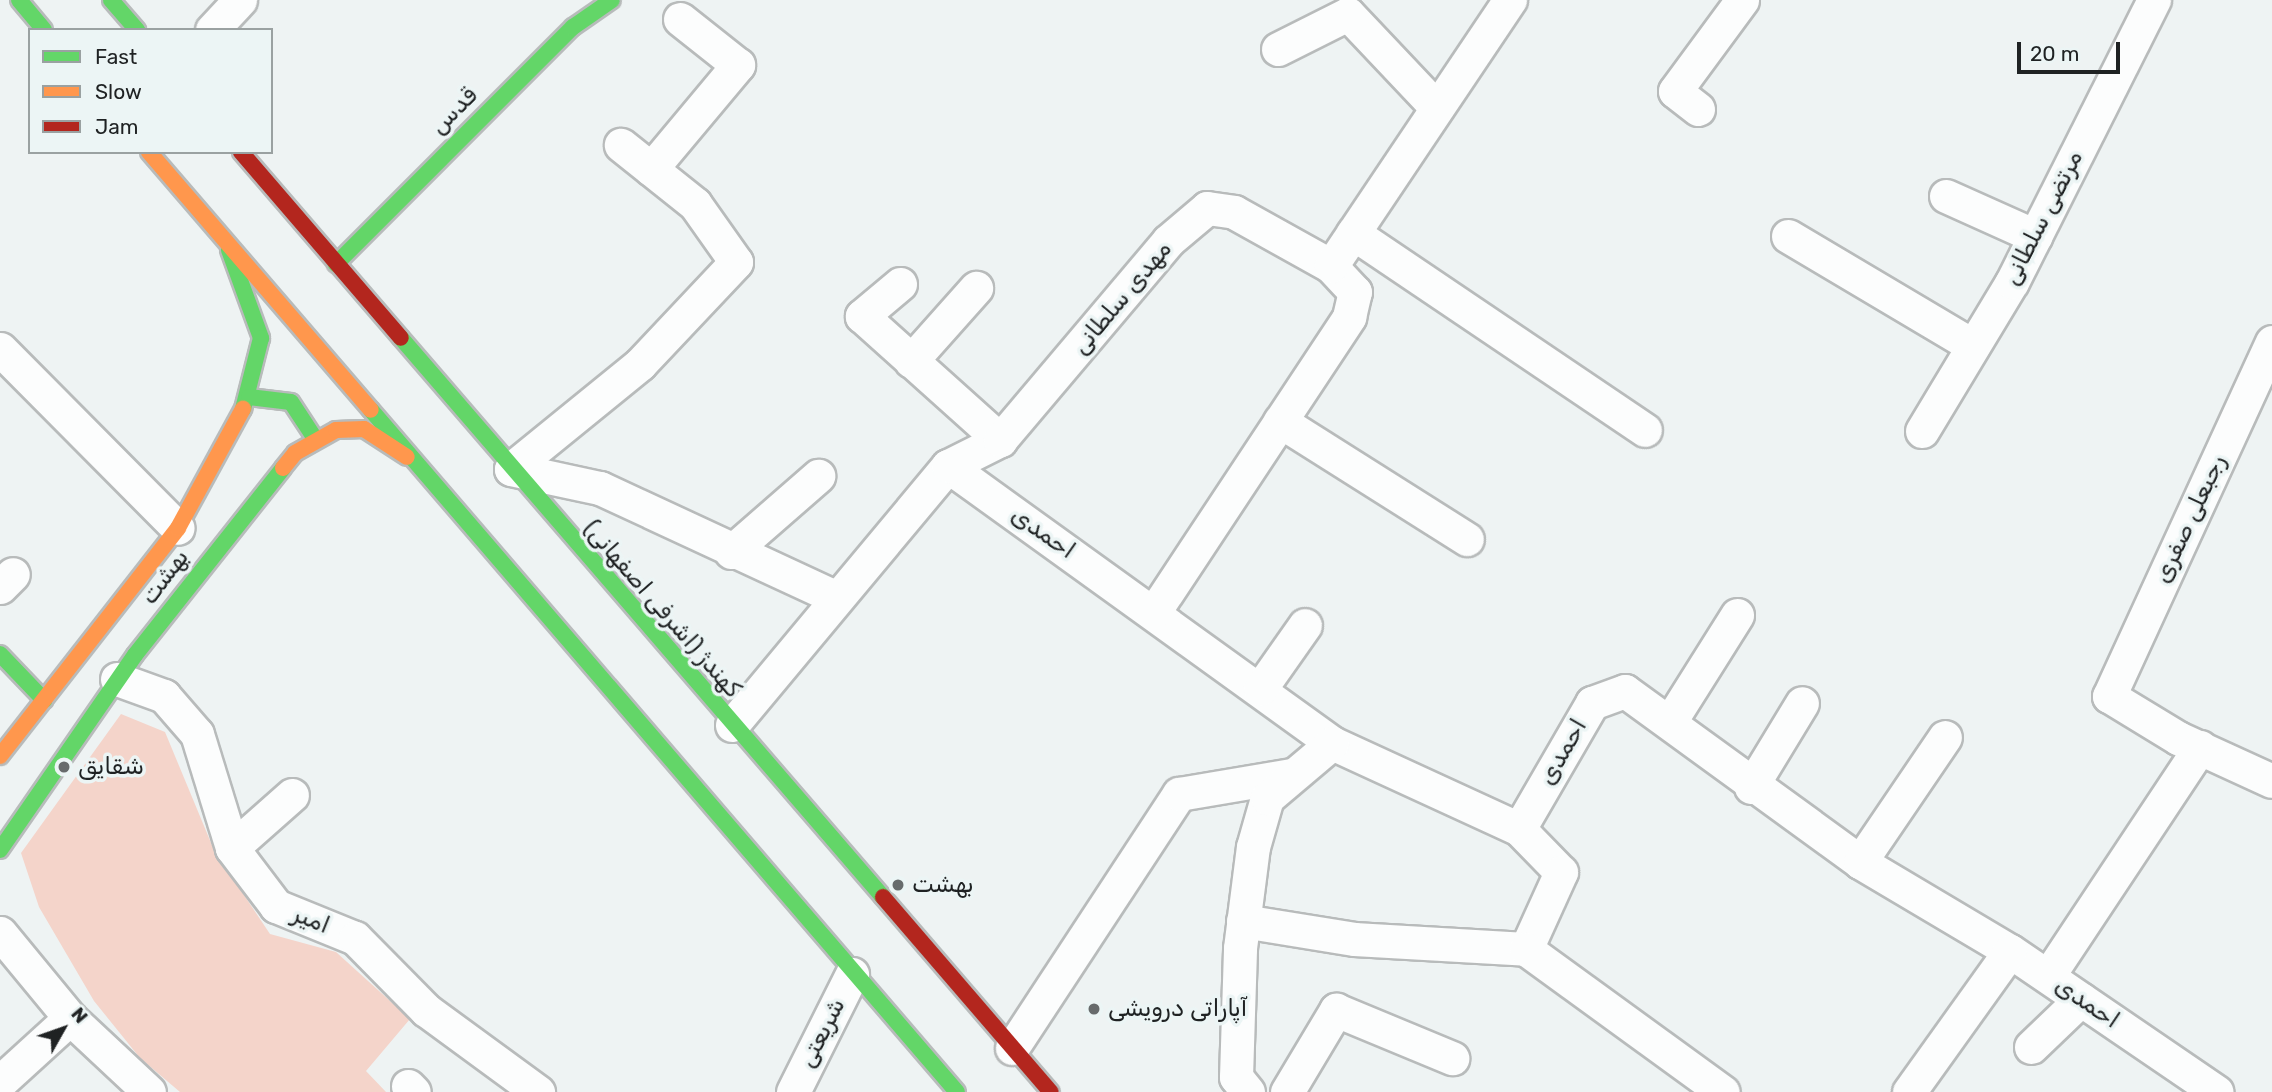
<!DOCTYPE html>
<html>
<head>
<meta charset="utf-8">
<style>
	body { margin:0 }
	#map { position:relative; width:2272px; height:1092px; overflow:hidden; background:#eef3f3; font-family:Rubik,Cairo,sans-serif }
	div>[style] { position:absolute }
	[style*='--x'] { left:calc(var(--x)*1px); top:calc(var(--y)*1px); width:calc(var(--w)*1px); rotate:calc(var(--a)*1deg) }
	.green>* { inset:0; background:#f4d4ca }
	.roads { filter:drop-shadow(2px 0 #b8bbbb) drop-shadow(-2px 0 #b8bbbb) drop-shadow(0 2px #b8bbbb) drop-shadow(0 -2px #b8bbbb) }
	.street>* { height:33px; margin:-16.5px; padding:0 16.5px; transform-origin:16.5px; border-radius:16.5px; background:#fcfdfd }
	.fast>* { height:16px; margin:-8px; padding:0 8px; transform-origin:8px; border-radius:8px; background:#63d668 }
	.slow>* { height:16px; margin:-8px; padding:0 8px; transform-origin:8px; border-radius:8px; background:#ff974d }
	.jam>* { height:16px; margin:-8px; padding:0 8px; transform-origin:8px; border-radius:8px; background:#b3261e }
	.dots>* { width:19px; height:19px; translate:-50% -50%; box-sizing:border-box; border:4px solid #ecf5f5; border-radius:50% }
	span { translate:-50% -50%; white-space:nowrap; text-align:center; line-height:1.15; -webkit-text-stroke:7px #ecf5f5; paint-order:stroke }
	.street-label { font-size:24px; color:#1f2223 }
	.poi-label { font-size:24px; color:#1f2223 }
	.left { translate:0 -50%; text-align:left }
	.legend { position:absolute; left:28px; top:28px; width:245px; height:126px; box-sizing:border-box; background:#ecf5f5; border:2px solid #9aa1a1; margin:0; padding:9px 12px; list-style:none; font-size:21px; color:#1f2223 }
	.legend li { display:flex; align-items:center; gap:14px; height:35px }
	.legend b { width:35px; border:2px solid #9aa1a1 }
	.north { position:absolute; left:28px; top:994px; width:70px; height:70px; -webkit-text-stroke:5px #ecf5f5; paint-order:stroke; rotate:50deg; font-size:19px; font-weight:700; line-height:28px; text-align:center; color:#1f2223 }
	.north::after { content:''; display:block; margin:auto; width:24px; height:32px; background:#1f2223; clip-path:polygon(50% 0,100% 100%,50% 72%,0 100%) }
	.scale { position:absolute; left:2017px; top:42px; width:103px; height:32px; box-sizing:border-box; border:4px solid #1f2223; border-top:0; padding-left:9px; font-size:21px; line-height:24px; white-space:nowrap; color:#1f2223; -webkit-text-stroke:5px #ecf5f5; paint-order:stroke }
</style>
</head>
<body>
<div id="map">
	<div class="green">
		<i style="clip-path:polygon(121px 714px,165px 732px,214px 850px,270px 934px,336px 952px,410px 1019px,366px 1071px,386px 1092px,180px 1092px,140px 1058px,94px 1001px,39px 907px,21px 853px)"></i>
	</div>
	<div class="roads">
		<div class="street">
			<i style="--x:212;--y:30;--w:41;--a:-47"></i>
			<i style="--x:1278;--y:49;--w:78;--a:-26.6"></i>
			<i style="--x:1348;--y:14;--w:129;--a:46.6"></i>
			<i style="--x:1698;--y:109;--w:29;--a:-142"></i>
			<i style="--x:1675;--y:91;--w:113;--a:-53.6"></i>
			<i style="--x:651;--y:169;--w:136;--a:-50.1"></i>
			<i style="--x:738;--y:65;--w:74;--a:-141.6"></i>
			<i style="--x:1946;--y:196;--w:98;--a:24.2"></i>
			<i style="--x:1353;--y:233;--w:352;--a:34"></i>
			<i style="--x:1788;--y:236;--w:215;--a:30.7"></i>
			<i style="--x:900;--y:284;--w:50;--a:139.9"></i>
			<i style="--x:862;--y:316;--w:186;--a:41.9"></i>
			<i style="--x:2272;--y:342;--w:390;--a:114.7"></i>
			<i style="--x:2109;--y:696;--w:81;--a:31.3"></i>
			<i style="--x:2178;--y:738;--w:103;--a:24.6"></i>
			<i style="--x:0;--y:349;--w:252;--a:45.2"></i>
			<i style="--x:911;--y:361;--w:98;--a:-48.3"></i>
			<i style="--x:1280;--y:421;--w:221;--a:32.3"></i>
			<i style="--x:1922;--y:431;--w:174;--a:-58.9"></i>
			<i style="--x:2012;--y:282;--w:316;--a:-63.3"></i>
			<i style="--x:948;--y:466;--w:473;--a:35.8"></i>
			<i style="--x:1332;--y:743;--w:206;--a:24.7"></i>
			<i style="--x:1519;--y:829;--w:146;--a:-59.9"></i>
			<i style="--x:1592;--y:703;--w:35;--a:-20"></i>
			<i style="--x:1625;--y:691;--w:291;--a:36"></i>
			<i style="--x:1860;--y:862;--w:174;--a:30.7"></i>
			<i style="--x:2010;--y:951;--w:250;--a:34.3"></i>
			<i style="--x:511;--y:469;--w:166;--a:-39.1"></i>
			<i style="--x:640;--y:364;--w:140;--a:-46.7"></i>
			<i style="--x:736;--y:262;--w:71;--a:-125.3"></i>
			<i style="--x:695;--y:204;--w:95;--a:-141.4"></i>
			<i style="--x:511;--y:469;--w:91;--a:12.1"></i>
			<i style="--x:600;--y:488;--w:261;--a:24.9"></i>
			<i style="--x:731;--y:552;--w:116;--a:-41.1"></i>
			<i style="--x:0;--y:587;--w:18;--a:-45"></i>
			<i style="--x:1154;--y:612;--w:354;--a:-56.5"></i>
			<i style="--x:1349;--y:317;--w:26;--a:-77"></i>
			<i style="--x:1355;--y:292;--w:35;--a:-133"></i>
			<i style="--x:117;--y:679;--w:50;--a:19.9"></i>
			<i style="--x:164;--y:696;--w:50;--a:49"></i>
			<i style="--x:197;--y:734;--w:119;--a:72.9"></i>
			<i style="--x:232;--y:848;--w:73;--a:52.8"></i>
			<i style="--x:276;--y:906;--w:85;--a:22.1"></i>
			<i style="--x:355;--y:938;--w:101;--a:45.4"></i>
			<i style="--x:426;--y:1010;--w:139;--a:36.2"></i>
			<i style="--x:1260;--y:689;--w:78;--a:-54.9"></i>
			<i style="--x:1671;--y:720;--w:124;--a:-57.8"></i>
			<i style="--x:732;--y:725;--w:337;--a:-50.2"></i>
			<i style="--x:948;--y:466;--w:58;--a:-26.6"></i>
			<i style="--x:1000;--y:440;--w:260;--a:-49.8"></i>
			<i style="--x:1168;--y:241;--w:51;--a:-40.2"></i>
			<i style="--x:1207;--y:208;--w:27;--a:8"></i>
			<i style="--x:1234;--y:212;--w:111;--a:29.1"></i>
			<i style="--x:1331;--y:266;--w:321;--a:-56.1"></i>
			<i style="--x:1751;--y:787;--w:98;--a:-58.7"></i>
			<i style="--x:1519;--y:829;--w:60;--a:45.7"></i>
			<i style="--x:1561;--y:872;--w:85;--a:114.4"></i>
			<i style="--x:232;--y:848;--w:80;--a:-41.5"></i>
			<i style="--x:1860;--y:862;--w:151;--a:-55.8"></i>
			<i style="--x:1243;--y:921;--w:112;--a:9.2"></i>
			<i style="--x:1354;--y:939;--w:172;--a:3.3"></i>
			<i style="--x:1526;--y:949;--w:243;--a:36"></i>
			<i style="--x:0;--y:933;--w:110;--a:50.5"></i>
			<i style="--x:70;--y:1018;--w:108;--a:43.1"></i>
			<i style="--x:2048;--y:976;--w:275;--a:-56.4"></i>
			<i style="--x:2031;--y:1047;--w:69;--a:-43.8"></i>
			<i style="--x:1012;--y:1048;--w:304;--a:-56.7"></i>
			<i style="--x:1179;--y:794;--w:114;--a:-9.6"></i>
			<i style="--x:0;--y:1082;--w:95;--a:-42.4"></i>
			<i style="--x:408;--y:1086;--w:8;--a:45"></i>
			<i style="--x:793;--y:1092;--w:132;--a:-63.4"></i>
			<i style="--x:1248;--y:1092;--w:19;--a:-129"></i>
			<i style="--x:1236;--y:1077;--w:129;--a:-88.2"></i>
			<i style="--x:1240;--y:948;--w:102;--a:-82.7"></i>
			<i style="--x:1253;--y:847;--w:51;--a:-74.1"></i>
			<i style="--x:1267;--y:798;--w:85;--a:-40.2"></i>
			<i style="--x:1287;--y:1092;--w:96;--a:-59.1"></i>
			<i style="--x:1336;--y:1010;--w:126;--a:22.5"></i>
			<i style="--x:1909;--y:1092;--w:173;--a:-54.4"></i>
		</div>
		<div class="fast">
			<i style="--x:19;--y:0;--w:39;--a:50"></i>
			<i style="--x:111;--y:0;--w:40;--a:49"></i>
			<i style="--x:229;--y:250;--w:94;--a:70"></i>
			<i style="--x:261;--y:338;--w:73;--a:104.2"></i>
			<i style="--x:336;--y:264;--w:335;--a:-45"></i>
			<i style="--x:573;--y:27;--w:47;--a:-34.7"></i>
			<i style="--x:401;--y:338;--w:738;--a:49.23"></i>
			<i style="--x:249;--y:397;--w:42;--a:6.8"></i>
			<i style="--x:291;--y:402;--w:45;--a:56.7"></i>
			<i style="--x:371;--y:410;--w:899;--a:49.33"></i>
			<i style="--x:0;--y:654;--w:64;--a:46.3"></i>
			<i style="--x:0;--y:850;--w:237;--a:-55.3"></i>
			<i style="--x:135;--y:655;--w:238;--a:-51.6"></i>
		</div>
		<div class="slow">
			<i style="--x:149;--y:152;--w:340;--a:49.3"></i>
			<i style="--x:283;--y:468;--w:19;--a:-51"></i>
			<i style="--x:295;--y:453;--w:47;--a:-29.3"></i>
			<i style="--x:336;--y:430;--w:28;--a:-2"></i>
			<i style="--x:364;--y:429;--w:51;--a:33.1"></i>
			<i style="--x:0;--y:756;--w:289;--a:-52"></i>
			<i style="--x:178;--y:528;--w:136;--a:-61.4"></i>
		</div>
		<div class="jam">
			<i style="--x:241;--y:152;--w:245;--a:49.3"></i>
			<i style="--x:883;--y:897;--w:257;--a:49.3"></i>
		</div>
	</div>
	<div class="dots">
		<i style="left:64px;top:767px;background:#676b6c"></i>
		<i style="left:898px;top:885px;background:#676b6c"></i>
		<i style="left:1094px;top:1009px;background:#676b6c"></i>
	</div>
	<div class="street-label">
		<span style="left:454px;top:111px;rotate:-45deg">قدس</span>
		<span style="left:2043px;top:218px;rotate:-63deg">مرتضی سلطانی</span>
		<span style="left:1122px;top:298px;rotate:-50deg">مهدی سلطانی</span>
		<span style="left:2190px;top:519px;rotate:-65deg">رجبعلی صفری</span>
		<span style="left:1043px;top:533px;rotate:35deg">احمدی</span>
		<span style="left:165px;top:577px;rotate:-53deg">بهشت</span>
		<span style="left:662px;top:609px;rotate:49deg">کهندژ (اشرفی اصفهانی)</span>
		<span style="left:1563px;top:752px;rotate:-60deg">احمدی</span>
		<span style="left:311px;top:920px;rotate:22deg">امیر</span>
		<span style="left:2087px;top:1003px;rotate:34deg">احمدی</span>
		<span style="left:822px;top:1033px;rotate:-63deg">شریعتی</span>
	</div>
	<div class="poi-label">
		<span class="left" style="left:78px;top:767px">شقایق</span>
		<span class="left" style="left:912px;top:885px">بهشت</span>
		<span class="left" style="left:1108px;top:1009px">آپاراتی درویشی</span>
	</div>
	<ul class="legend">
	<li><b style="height:9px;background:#63d668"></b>Fast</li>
	<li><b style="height:9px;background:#ff974d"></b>Slow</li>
	<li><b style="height:9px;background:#b3261e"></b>Jam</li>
	</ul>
	<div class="north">N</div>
	<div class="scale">20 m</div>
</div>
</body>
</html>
